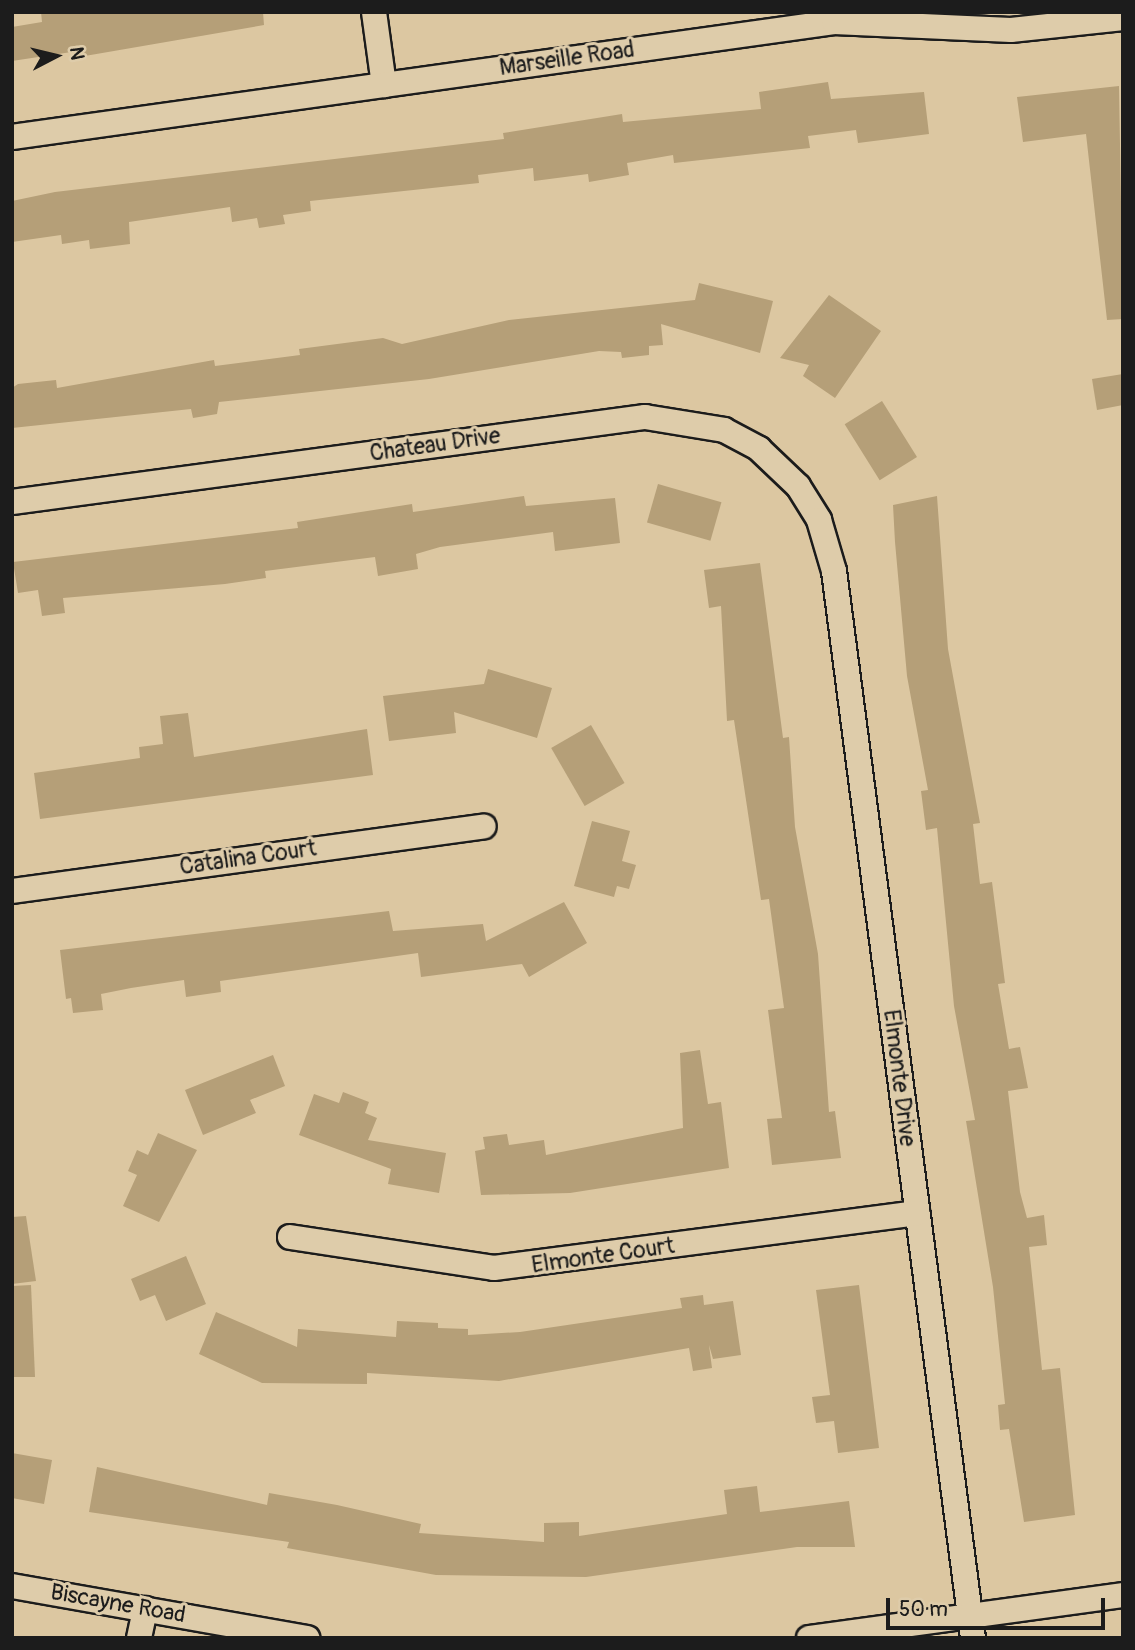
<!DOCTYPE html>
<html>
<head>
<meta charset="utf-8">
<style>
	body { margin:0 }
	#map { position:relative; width:1135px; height:1650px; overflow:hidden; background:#dcc7a1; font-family:Pangolin,sans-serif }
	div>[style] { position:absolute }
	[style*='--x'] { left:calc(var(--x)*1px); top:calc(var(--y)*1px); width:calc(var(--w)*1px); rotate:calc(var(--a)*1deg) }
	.building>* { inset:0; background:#b59f78; transform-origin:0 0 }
	.roads { filter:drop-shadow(2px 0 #1c1c1c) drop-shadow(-2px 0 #1c1c1c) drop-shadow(0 2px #1c1c1c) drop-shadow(0 -2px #1c1c1c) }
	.street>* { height:24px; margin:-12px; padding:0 12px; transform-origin:12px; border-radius:12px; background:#deccaa }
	span { translate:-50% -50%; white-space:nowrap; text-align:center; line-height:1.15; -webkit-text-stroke:6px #deccaa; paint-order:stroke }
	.street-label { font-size:23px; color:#1c1c1c }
	.frame { position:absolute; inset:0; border:14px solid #1c1c1c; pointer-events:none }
	.north { position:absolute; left:21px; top:21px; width:70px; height:70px; -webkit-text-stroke:5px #deccaa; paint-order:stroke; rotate:83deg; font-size:19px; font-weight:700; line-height:28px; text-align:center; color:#1c1c1c }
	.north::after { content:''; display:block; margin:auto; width:24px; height:32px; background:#1c1c1c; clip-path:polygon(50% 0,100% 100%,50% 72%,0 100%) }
	.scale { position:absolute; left:886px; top:1598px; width:219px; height:32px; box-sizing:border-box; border:4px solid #1c1c1c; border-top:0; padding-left:9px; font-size:21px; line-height:24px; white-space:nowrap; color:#1c1c1c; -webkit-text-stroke:5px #deccaa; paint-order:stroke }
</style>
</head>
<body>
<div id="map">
	<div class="building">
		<i style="clip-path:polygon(41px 12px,263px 12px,264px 25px,79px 57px,78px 51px,12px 61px,12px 27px,42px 22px)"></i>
		<i style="clip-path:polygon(828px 82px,831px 99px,924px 92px,929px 134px,858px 143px,856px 130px,808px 136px,810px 148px,674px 163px,673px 155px,627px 163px,629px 175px,589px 182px,588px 174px,534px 181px,533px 168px,478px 175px,479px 183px,310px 201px,311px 211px,283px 215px,285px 224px,259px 228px,257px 218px,232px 222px,230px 207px,129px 222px,130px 244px,90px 249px,89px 240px,62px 244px,61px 235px,12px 242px,12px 201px,55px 192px,504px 139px,503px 133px,622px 114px,623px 122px,761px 109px,759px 92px)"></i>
		<i style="clip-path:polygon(1119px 86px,1123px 319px,1107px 320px,1086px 134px,1023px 142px,1017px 97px)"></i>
		<i style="clip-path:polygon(699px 283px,773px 301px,760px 353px,661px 324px,663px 345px,649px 346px,649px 355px,622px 358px,621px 352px,599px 351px,429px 379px,219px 402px,217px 414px,193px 418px,191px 409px,12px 428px,12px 388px,18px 384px,56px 380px,57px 388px,214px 360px,215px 366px,300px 355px,299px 349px,383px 338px,402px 344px,509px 320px,695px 300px)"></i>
		<i style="clip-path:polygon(829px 295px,881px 331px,835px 398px,803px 376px,809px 365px,780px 358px)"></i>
		<i style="clip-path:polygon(1123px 374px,1123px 405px,1097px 410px,1092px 379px)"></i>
		<i style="left:882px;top:401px;width:66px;height:44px;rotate:58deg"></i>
		<i style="left:658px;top:484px;width:66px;height:40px;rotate:16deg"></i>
		<i style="clip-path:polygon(524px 496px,526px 506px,615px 498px,620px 543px,555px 551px,553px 532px,440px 547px,416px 554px,418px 569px,378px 576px,375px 557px,265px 571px,266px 578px,225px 584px,63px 598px,65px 613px,42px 616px,38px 590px,18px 593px,13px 562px,298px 528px,297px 522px,412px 504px,413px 512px)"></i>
		<i style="clip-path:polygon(937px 496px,948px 649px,980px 823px,973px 824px,980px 884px,992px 882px,1005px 983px,998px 984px,1009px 1049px,1020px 1047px,1028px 1088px,1008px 1091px,1020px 1192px,1027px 1218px,1044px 1215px,1047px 1245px,1029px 1247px,1042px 1370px,1060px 1368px,1075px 1515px,1024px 1522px,1009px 1429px,1000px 1430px,998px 1405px,1005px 1404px,993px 1287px,966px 1121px,975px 1120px,954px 1006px,937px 828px,926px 830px,921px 791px,928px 790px,907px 676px,895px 542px,893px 505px)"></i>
		<i style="clip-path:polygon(760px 563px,783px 738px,789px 737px,795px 827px,818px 954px,829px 1112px,835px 1111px,841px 1158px,772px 1165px,767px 1119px,782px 1118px,768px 1010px,784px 1008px,769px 899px,761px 900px,734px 720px,727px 721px,721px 606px,709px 608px,704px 570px)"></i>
		<i style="clip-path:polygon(488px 669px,552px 688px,537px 738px,454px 712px,456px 733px,389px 741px,383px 696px,484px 684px)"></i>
		<i style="clip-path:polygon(188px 713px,194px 757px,367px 729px,373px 775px,40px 819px,34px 773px,140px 758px,139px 747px,163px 744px,160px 716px)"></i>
		<i style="left:591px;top:725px;width:67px;height:46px;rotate:60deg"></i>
		<i style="clip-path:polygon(592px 821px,630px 831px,622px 861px,636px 865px,629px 889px,617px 886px,614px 897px,574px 886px)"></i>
		<i style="clip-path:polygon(564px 902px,587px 943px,529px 977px,522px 964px,421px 977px,418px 953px,220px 981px,221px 992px,186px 997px,184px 980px,131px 988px,101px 994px,103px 1010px,73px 1013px,71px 998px,66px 999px,60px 950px,389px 911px,393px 931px,483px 924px,486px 941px)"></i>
		<i style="clip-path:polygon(700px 1050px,708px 1104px,721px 1102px,729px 1168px,570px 1193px,481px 1195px,475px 1151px,485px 1149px,483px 1137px,507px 1134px,509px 1145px,544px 1140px,546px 1155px,683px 1128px,680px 1053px)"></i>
		<i style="clip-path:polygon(273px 1055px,285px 1086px,250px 1100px,256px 1113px,203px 1135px,185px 1090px)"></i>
		<i style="clip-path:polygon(343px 1092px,369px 1102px,365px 1113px,377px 1118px,368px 1140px,446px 1153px,439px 1193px,388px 1184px,391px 1169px,299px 1135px,314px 1094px,339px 1103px)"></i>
		<i style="clip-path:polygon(158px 1133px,197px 1150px,159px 1222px,123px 1206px,137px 1175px,128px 1171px,137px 1150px,148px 1155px)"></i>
		<i style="clip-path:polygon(26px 1216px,36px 1281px,12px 1284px,12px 1217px)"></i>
		<i style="clip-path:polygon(186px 1256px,206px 1304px,166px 1321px,155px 1295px,140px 1301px,131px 1279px)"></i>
		<i style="clip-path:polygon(31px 1285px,35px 1377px,12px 1377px,12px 1286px)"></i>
		<i style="clip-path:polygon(859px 1285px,879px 1448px,838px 1453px,834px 1421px,816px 1423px,812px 1397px,830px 1395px,816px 1290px)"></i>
		<i style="clip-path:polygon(703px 1295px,704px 1305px,733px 1301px,741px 1355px,713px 1359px,709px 1345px,712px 1368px,693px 1371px,689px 1348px,499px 1381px,367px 1373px,367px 1384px,262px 1383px,199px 1354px,216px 1312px,297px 1347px,298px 1329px,396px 1337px,397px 1321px,438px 1323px,438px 1328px,468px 1329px,468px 1335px,520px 1332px,682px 1308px,680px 1298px)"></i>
		<i style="clip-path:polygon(12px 1453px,52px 1460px,44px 1504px,12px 1498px)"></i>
		<i style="clip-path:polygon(97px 1467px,267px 1505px,269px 1493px,337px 1505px,421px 1524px,419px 1533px,544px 1542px,544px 1523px,579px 1522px,579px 1536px,727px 1514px,724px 1490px,757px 1486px,760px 1512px,849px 1501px,855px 1547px,797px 1547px,586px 1577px,436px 1575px,287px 1548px,289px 1542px,89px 1512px)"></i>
	</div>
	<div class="roads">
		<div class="street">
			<i style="--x:374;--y:12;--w:74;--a:82.2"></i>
			<i style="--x:12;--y:137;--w:830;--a:-7.96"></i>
			<i style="--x:834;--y:22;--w:177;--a:2.6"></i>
			<i style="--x:1011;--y:30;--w:113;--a:-6.1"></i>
			<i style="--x:12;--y:502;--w:639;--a:-7.65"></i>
			<i style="--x:645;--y:417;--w:80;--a:9.3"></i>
			<i style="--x:724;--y:430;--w:40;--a:28"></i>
			<i style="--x:759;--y:449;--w:54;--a:43.5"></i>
			<i style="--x:798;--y:486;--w:40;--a:58"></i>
			<i style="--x:819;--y:520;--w:53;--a:73.6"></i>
			<i style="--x:834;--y:571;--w:1076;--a:82.58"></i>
			<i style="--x:12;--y:891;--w:476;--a:-7.8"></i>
			<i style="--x:290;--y:1237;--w:206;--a:8.6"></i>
			<i style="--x:494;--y:1268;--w:427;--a:-7.4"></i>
			<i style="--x:12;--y:1586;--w:300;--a:10"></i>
			<i style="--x:139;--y:1638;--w:30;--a:-78"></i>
			<i style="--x:809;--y:1638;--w:317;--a:-7.8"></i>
		</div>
	</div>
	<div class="street-label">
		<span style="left:567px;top:59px;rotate:-8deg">Marseille Road</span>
		<span style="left:435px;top:445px;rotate:-8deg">Chateau Drive</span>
		<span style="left:248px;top:858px;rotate:-8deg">Catalina Court</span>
		<span style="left:899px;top:1078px;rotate:83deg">Elmonte Drive</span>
		<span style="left:603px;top:1256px;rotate:-8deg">Elmonte Court</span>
		<span style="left:118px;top:1604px;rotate:10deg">Biscayne Road</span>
	</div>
	<div class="frame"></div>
	<div class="north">N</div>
	<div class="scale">50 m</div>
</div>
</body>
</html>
